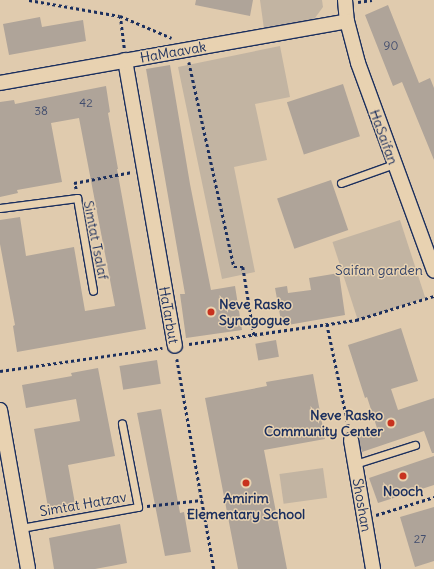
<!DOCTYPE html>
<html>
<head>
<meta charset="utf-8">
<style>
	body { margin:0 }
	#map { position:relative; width:434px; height:569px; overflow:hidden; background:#e0cbae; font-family:Delius,sans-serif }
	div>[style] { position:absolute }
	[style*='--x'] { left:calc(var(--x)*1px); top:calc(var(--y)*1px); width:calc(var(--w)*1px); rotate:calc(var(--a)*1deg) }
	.green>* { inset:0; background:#c2b4a2; transform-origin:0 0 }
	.building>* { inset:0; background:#afa499; transform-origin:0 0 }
	.path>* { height:2.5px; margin-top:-1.25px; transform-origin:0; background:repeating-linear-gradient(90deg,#1b2f5e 0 3px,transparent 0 6px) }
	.roads { filter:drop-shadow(1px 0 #1b2f5e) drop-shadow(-1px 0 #1b2f5e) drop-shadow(0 1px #1b2f5e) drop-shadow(0 -1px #1b2f5e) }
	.lane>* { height:7px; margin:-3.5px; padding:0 3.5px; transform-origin:3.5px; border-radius:3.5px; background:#e8d2b1 }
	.street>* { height:14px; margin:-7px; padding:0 7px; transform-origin:7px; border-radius:7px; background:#e8d2b1 }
	.dots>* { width:11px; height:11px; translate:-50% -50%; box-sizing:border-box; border:2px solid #e8d2b1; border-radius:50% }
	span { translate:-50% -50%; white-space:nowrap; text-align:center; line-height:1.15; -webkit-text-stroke:3px #e8d2b1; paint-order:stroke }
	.number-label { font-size:12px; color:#404c6d }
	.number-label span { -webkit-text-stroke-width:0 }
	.street-label { font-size:14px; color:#1b2f5e }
	.park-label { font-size:14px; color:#344368 }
	.poi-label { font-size:14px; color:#1b2f5e; font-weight:700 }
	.left { translate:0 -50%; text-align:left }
	.right { translate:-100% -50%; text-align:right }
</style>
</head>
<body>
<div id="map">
	<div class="green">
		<i style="clip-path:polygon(260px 0,322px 0,323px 7px,312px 22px,264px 29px)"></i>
		<i style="clip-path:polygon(280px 46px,290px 97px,255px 104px,267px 160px,234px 167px,255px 272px,222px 279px,178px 67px)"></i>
		<i style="left:400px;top:220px;width:82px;height:71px;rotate:72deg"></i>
		<i style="left:323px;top:468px;width:30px;height:44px;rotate:82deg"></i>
	</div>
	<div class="building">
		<i style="clip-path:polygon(196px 0,253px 0,250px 16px,195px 5px)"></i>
		<i style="clip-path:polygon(388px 5px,419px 83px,430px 78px,434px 88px,434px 160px,402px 82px,393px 86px,365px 15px)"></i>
		<i style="clip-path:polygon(40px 17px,42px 27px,83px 20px,86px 41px,9px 55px,3px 24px)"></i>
		<i style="clip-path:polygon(170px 65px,190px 184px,211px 290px,235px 286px,242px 330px,186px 338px,180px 294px,185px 294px,146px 69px)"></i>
		<i style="left:343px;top:84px;width:55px;height:59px;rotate:72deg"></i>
		<i style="clip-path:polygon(106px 86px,110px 112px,108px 113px,118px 169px,117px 169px,146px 329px,17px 352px,13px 326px,15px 325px,0 244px,0 220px,20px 217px,26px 256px,74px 247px,85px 311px,115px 306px,79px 118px,51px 123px,62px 182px,17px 190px,18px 193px,0 197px,0 102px,14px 100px,15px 104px)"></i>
		<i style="left:331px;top:180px;width:53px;height:57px;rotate:71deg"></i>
		<i style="clip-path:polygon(339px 273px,345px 315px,282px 326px,275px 288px,287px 286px,288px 293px,311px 290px,309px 278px)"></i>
		<i style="clip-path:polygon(401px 328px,418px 381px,391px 389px,398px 410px,434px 398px,434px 453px,432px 453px,424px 431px,362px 452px,357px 434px,377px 428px,367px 397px,365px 398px,348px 345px)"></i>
		<i style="left:276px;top:340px;width:17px;height:21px;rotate:80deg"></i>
		<i style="left:157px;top:360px;width:24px;height:38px;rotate:81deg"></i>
		<i style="clip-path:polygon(98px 368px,115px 456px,68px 465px,76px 509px,49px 513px,34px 429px,80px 421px,76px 399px,26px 408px,22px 385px,72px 376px,71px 373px)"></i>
		<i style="clip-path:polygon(313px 374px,325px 439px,264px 450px,287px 569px,238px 569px,205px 398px,267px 386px,266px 382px)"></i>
		<i style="clip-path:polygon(161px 409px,180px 513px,184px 512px,191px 552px,165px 556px,137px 413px)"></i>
		<i style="clip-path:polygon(434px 456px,434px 485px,378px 503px,369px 478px)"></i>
		<i style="clip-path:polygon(434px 507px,434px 561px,415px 567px,400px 517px)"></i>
		<i style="clip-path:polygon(120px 524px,127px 563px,95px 569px,54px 569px,49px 538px)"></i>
	</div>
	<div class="path">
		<i style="--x:29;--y:0;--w:92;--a:10"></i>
		<i style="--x:358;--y:2;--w:14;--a:-8"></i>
		<i style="--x:124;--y:48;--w:32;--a:-97"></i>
		<i style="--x:120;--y:16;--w:56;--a:22.9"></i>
		<i style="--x:189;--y:62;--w:210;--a:77.6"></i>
		<i style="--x:234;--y:267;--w:9;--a:0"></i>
		<i style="--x:243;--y:267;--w:69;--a:80.8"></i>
		<i style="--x:76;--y:189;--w:6;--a:-108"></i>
		<i style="--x:74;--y:183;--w:59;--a:-10.7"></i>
		<i style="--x:327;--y:324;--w:106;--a:78.1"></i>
		<i style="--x:189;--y:344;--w:169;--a:-8.2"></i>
		<i style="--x:356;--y:320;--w:82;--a:-17.1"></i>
		<i style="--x:177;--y:359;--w:213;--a:80"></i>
		<i style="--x:0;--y:371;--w:164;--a:-8.1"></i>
		<i style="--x:147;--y:506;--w:55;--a:-6.2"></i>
		<i style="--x:376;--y:515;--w:61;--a:-17.2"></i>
	</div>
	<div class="roads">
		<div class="lane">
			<i style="--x:341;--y:183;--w:56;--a:-19.7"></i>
			<i style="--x:0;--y:208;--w:78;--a:-7.4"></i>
			<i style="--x:77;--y:198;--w:94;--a:80.2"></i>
			<i style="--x:355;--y:464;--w:63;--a:-17.6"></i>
			<i style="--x:21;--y:528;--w:119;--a:-10.2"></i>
			<i style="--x:138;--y:507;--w:85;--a:-100.9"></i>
		</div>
		<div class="street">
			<i style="--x:345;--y:0;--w:21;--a:85"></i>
			<i style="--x:347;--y:21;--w:43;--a:75.3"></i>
			<i style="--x:358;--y:63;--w:221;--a:69.9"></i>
			<i style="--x:125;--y:60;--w:290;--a:80.1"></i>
			<i style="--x:0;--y:83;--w:352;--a:-10.1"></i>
			<i style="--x:0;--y:410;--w:161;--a:80"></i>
			<i style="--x:351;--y:440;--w:131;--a:80.3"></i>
		</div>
	</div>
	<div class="dots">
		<i style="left:211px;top:312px;background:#c8321e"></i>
		<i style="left:391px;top:423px;background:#c8321e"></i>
		<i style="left:403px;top:476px;background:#c8321e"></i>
		<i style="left:246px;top:483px;background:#c8321e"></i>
	</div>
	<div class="number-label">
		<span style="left:391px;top:46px">90</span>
		<span style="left:86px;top:103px">42</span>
		<span style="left:41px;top:111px">38</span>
		<span style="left:420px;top:539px">27</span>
	</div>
	<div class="street-label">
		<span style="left:173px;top:52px;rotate:-10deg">HaMaavak</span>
		<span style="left:384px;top:137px;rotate:70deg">HaSaifan</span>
		<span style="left:96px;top:240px;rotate:79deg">Simtat Tsalaf</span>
		<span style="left:169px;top:315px;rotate:80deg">HaTarbut</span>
		<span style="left:83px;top:504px;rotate:-10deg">Simtat Hatzav</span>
		<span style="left:362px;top:505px;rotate:80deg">Shoshan</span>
	</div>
	<div class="park-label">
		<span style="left:379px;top:270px">Saifan garden</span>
	</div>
	<div class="poi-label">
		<span class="left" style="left:219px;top:312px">Neve Rasko<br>Synagogue</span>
		<span class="right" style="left:383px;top:423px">Neve Rasko<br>Community Center</span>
		<span style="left:403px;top:491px">Nooch</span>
		<span style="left:246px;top:506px">Amirim<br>Elementary School</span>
	</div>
</div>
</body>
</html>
